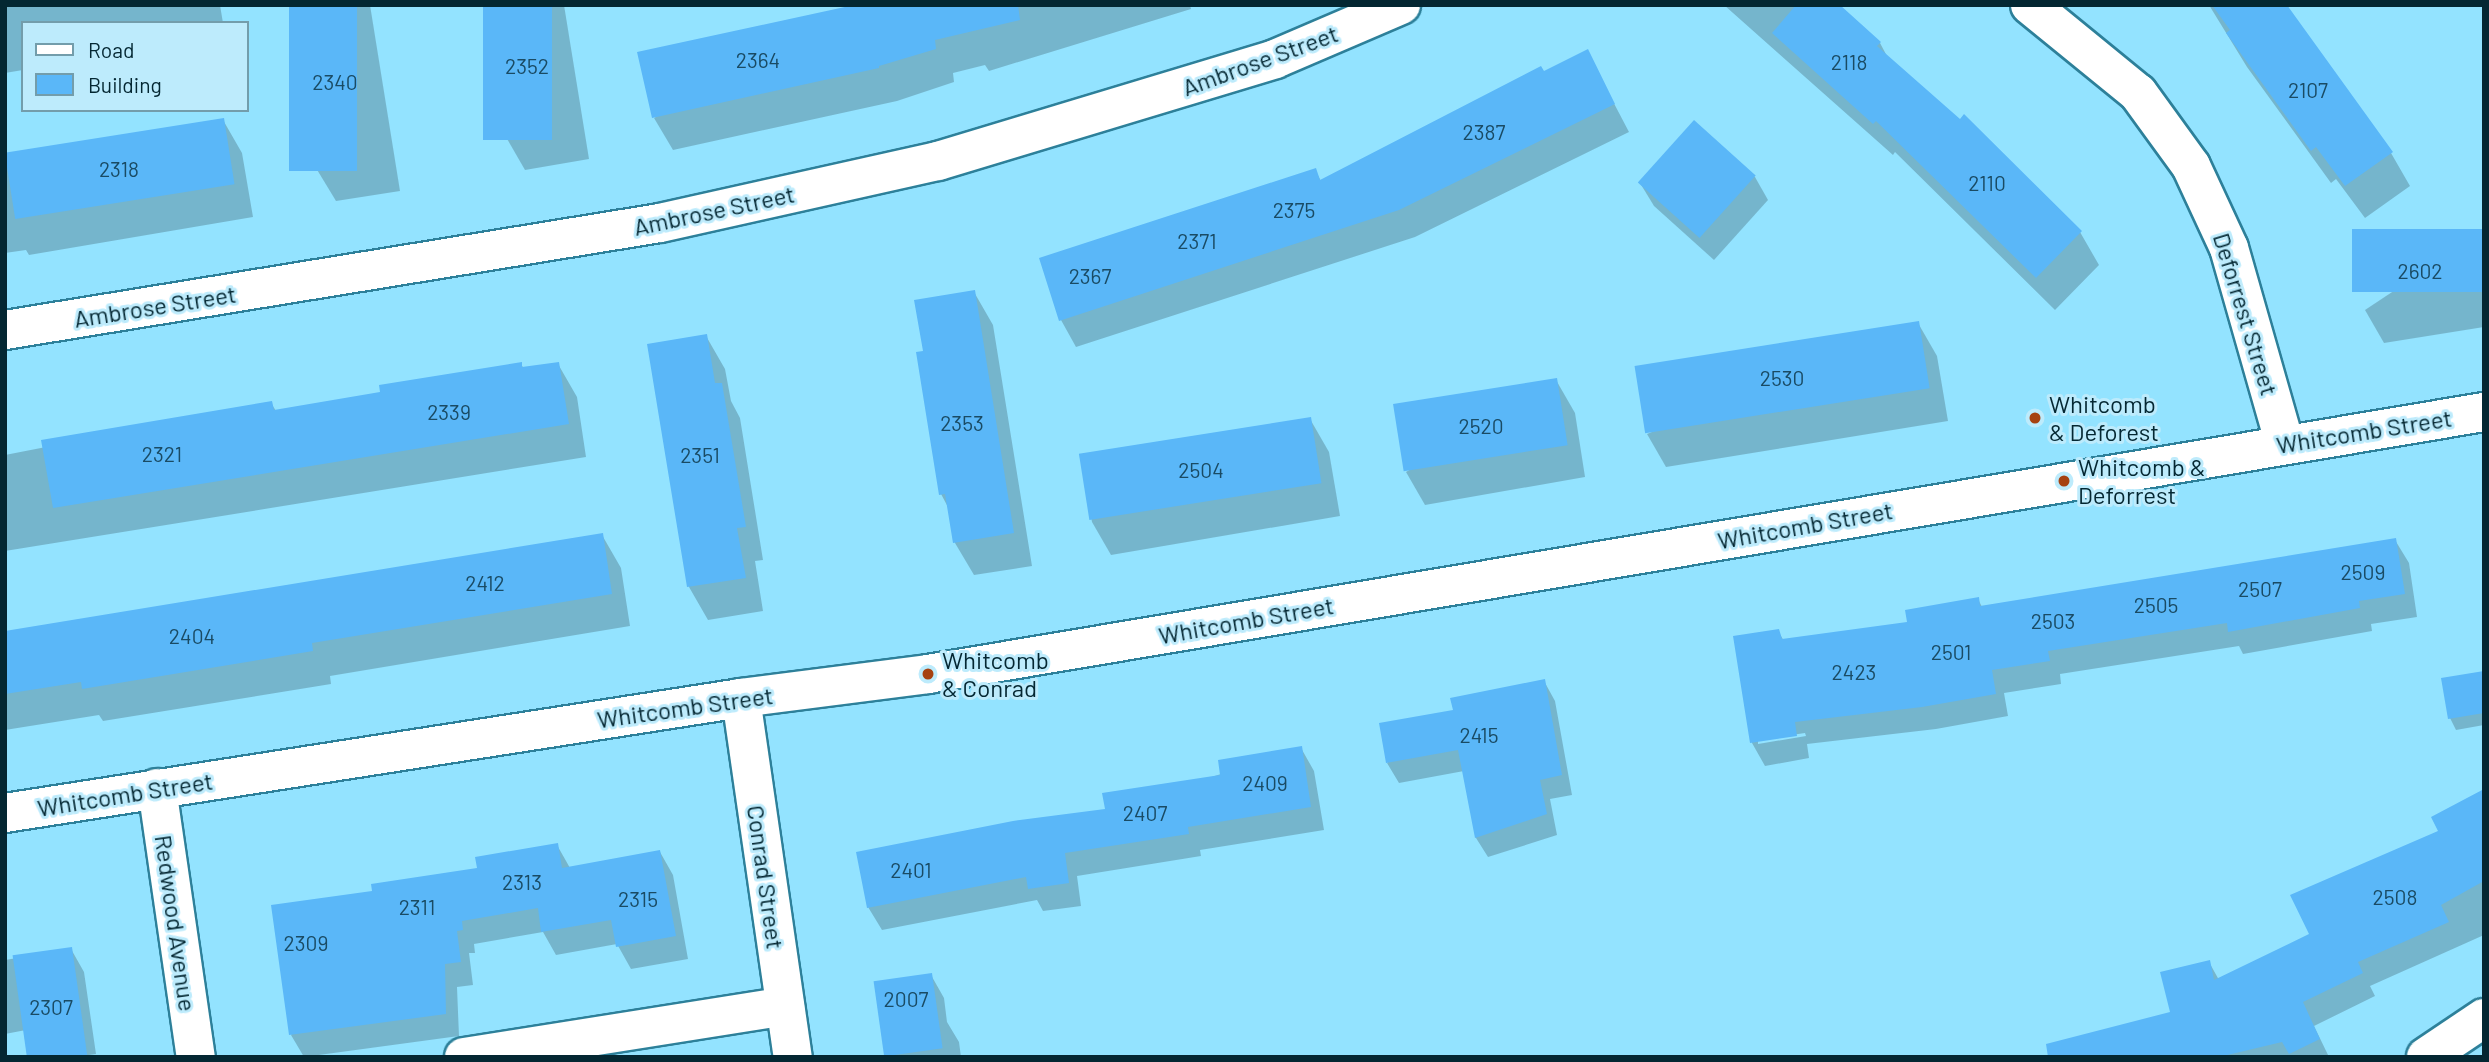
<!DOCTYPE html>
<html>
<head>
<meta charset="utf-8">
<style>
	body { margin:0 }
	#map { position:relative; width:2489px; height:1062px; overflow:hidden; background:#93e3ff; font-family:Barlow,sans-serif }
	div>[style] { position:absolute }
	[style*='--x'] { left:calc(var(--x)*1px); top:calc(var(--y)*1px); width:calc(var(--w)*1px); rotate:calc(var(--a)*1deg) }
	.shadow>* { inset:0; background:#0003 }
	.building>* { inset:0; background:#5ab7f8; transform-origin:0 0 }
	.roads { filter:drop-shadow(2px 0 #2d809a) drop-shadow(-2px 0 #2d809a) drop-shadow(0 2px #2d809a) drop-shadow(0 -2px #2d809a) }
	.minor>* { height:38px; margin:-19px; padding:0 19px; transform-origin:19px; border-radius:19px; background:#fff }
	.dots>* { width:19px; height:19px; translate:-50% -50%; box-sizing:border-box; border:4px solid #bdebfc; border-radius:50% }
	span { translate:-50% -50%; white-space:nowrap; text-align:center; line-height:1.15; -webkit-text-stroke:6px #bdebfc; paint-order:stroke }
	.number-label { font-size:21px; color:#1a4b64 }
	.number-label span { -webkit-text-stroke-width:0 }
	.street-label { font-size:24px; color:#042732 }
	.poi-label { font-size:24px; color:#042732 }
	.left { translate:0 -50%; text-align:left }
	.frame { position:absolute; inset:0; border:7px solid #042732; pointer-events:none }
	.legend { position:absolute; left:21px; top:21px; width:228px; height:91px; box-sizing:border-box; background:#bdebfc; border:2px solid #739dab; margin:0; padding:9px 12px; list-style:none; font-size:21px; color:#042732 }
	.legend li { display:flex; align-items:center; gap:14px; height:35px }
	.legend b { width:35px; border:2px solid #739dab }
</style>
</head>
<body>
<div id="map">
	<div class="shadow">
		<i style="clip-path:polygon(5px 5px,220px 5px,223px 23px,23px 23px,23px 70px,5px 73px)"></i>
		<i style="clip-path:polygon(291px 5px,370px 5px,400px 191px,336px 201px,316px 168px)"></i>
		<i style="clip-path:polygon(485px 5px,564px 5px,589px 159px,525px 170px,506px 137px)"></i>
		<i style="clip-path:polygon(862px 5px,1190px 5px,1191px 9px,989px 71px,985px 65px,953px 73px,954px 82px,897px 101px,673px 150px,654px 118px)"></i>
		<i style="clip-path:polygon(1724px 5px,1837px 5px,1880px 43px,1888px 58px,2080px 232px,2099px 265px,2055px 310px,1895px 152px,1893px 155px)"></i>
		<i style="clip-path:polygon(2209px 5px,2285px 5px,2391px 153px,2410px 186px,2365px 218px,2336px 179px,2331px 183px,2247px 67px)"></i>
		<i style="clip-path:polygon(1587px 52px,1629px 132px,1415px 237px,1076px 347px,1061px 320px,1315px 170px,1321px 181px)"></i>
		<i style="clip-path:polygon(223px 120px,242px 153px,253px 217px,29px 255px,26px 250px,5px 253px,5px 156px)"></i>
		<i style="clip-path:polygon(1694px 122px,1755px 177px,1768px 200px,1714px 260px,1654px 206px,1640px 183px)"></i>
		<i style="clip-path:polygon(2484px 231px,2484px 327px,2384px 343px,2365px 310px)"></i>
		<i style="clip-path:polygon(974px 292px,993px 325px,1032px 566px,974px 575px,955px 543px,949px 509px,941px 494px,925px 352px)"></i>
		<i style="clip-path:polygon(1918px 323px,1937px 356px,1948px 421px,1666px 467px,1647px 434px)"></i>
		<i style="clip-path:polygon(706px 336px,725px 369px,731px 401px,740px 418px,763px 560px,755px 561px,763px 611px,708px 620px,689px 587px,649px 345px)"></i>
		<i style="clip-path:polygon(521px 364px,524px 369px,558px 364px,577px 397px,586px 457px,5px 551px,5px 455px,271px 403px,276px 411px,382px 393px)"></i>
		<i style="clip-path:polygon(1556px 380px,1575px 413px,1585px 477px,1425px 505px,1406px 472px)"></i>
		<i style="clip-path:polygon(1310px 419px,1329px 452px,1340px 516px,1111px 555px,1092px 522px,1081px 458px)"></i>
		<i style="clip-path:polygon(602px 535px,621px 568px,630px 626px,330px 676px,331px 684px,103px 721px,99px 715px,5px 730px,5px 632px)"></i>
		<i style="clip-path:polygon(evenodd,2395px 540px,2409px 563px,2417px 617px,2371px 624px,2372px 631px,2243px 654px,2239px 646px,2060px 674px,2061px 684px,2004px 693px,2008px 716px,1936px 729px,1807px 744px,1809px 758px,1765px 766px,1752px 743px,1735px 638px,1778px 631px,1784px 641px,1910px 624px,1978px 599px,1982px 607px,2395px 540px,1805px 733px,1806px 736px,1758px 744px,1758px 740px,1805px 733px)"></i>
		<i style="clip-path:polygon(2484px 673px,2484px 725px,2456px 730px,2450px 718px)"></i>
		<i style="clip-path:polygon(1544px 681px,1555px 701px,1572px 795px,1550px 799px,1557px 835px,1488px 857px,1476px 838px,1464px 771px,1399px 783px,1387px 763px,1455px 711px)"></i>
		<i style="clip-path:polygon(1301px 748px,1314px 771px,1324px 830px,1200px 850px,1201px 856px,1077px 876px,1081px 906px,1043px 911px,1037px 900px,882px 930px,868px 907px,1107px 811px)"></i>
		<i style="clip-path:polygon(2484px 794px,2484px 935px,2370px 986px,2375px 996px,2314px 1026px,2329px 1057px,2087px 1057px,2172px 1013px,2209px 962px,2219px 980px,2312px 934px)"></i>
		<i style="clip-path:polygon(557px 845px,570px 868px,660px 852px,673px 875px,688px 959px,631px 969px,617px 944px,556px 955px,543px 932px,474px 944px,475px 953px,469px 953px,473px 985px,457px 987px,459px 1036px,304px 1057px,291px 1035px,374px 892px,479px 869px)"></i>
		<i style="clip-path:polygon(71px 949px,84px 972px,96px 1054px,75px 1057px,26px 1030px,5px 1034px,5px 960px)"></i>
		<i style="clip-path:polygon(931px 975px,944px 998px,947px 1022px,959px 1042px,961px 1057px,888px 1057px,876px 983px)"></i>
	</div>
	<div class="building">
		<i style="left:289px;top:5px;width:68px;height:166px"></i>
		<i style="left:483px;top:5px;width:69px;height:135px"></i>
		<i style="clip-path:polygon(854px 5px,1018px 5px,1020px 20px,935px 40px,936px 49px,879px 66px,879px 68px,652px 118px,637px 52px)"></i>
		<i style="clip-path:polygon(1796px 5px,1840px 5px,1881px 42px,1877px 46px,1960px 119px,1964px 114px,2082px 231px,2036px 278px,1876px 121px,1873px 124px,1772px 33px)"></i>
		<i style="clip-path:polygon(2212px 5px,2287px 5px,2393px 152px,2345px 186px,2316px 147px,2311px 151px,2226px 33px,2230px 30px)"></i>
		<i style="clip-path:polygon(1588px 49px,1615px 104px,1399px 210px,1059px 321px,1039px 258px,1316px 168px,1320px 180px,1541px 66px,1544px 71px)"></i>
		<i style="left:224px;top:118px;width:67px;height:222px;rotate:81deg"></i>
		<i style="left:1694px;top:120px;width:83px;height:84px;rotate:42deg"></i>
		<i style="left:2484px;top:229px;width:63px;height:132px;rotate:90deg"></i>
		<i style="clip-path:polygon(975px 290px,1014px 533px,953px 543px,945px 494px,939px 495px,916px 352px,923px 351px,914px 300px)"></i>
		<i style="left:1919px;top:321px;width:68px;height:288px;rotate:81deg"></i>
		<i style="clip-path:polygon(707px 334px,715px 383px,722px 383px,746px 527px,737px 528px,746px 578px,687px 587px,647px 344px)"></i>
		<i style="clip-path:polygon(522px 362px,522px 367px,559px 362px,569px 424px,53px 508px,41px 440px,272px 401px,274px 410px,380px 392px,379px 385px)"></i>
		<i style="left:1557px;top:378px;width:68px;height:166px;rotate:81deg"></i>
		<i style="left:1311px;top:417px;width:67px;height:235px;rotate:81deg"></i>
		<i style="clip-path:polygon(603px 533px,612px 594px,312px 643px,313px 651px,82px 689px,81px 682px,5px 694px,5px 631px)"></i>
		<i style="clip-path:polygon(2396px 538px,2405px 594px,2359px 601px,2360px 608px,2228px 632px,2227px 623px,2048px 651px,2050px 661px,1992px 670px,1996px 694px,1922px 707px,1795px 722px,1797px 736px,1750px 743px,1733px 636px,1779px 629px,1782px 639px,1907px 622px,1905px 610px,1979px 597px,1980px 606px)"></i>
		<i style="clip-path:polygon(2484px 671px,2484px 713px,2448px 719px,2441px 678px)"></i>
		<i style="clip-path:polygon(1545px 679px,1562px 775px,1540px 780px,1547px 814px,1475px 838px,1458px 750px,1386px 763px,1379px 723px,1453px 710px,1450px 698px)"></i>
		<i style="clip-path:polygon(1302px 746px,1311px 807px,1188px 827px,1189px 834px,1065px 853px,1069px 883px,1028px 889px,1026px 877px,867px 908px,856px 852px,1013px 821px,1105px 809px,1102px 793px,1220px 775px,1218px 760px)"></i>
		<i style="clip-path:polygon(2484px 789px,2484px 881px,2441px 905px,2449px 922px,2358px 962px,2363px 973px,2303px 1002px,2320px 1039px,2289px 1054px,2282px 1042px,2219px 1057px,2048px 1057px,2046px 1044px,2170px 1012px,2160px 972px,2210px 960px,2214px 980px,2309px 934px,2290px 895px,2438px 831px,2431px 817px)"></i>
		<i style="clip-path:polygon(558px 843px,562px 868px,660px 850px,676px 936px,616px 947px,611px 920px,541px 932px,538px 908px,462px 921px,463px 930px,457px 931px,461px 962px,445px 964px,446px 1014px,289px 1035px,271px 905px,372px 891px,371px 884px,477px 868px,475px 857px)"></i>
		<i style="left:72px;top:947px;width:111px;height:60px;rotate:82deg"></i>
		<i style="left:932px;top:973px;width:76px;height:59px;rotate:82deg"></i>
	</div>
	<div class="roads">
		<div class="minor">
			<i style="--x:2030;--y:5;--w:139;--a:39.2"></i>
			<i style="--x:2138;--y:93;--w:90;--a:54"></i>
			<i style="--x:2191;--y:166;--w:90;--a:65.1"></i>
			<i style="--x:2229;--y:248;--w:204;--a:74.1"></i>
			<i style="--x:5;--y:330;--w:664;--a:-9.28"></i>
			<i style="--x:660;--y:223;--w:285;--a:-12.6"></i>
			<i style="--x:938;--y:161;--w:352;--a:-16.8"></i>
			<i style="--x:1275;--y:59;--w:137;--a:-23.2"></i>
			<i style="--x:741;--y:698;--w:363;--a:81.8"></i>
			<i style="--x:157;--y:788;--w:272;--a:81.8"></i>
			<i style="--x:5;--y:813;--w:745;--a:-8.88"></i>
			<i style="--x:741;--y:698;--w:189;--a:-7.3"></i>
			<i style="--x:928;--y:674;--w:1578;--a:-9.56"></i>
			<i style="--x:464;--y:1057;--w:325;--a:-9"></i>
			<i style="--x:2426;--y:1057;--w:70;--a:-33.9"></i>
		</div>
	</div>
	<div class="dots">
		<i style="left:2035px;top:418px;background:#a64211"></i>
		<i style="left:2064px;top:481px;background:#a64211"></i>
		<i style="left:928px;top:674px;background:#a64211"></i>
	</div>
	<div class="number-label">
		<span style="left:758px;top:60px">2364</span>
		<span style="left:1849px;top:62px">2118</span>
		<span style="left:527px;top:66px">2352</span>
		<span style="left:335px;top:82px">2340</span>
		<span style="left:2308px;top:90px">2107</span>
		<span style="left:1484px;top:132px">2387</span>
		<span style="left:119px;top:169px">2318</span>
		<span style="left:1987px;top:183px">2110</span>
		<span style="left:1294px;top:210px">2375</span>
		<span style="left:1197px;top:241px">2371</span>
		<span style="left:2420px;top:271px">2602</span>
		<span style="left:1090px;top:276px">2367</span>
		<span style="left:1782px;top:378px">2530</span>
		<span style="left:449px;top:412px">2339</span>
		<span style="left:962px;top:423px">2353</span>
		<span style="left:1481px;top:426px">2520</span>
		<span style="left:162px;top:454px">2321</span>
		<span style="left:700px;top:455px">2351</span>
		<span style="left:1201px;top:470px">2504</span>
		<span style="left:2363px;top:572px">2509</span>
		<span style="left:485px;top:583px">2412</span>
		<span style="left:2260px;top:589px">2507</span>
		<span style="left:2156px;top:605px">2505</span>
		<span style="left:2053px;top:621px">2503</span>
		<span style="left:192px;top:636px">2404</span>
		<span style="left:1951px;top:652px">2501</span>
		<span style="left:1854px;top:672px">2423</span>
		<span style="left:1479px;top:735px">2415</span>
		<span style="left:1265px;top:783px">2409</span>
		<span style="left:1145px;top:813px">2407</span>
		<span style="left:911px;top:870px">2401</span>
		<span style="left:522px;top:882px">2313</span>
		<span style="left:2395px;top:897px">2508</span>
		<span style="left:638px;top:899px">2315</span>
		<span style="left:417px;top:907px">2311</span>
		<span style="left:306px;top:943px">2309</span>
		<span style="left:906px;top:999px">2007</span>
		<span style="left:51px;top:1007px">2307</span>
	</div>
	<div class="street-label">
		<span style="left:1260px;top:60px;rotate:-20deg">Ambrose Street</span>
		<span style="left:714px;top:210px;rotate:-12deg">Ambrose Street</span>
		<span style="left:155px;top:306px;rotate:-9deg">Ambrose Street</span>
		<span style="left:2246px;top:314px;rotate:73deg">Deforrest Street</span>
		<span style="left:2364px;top:431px;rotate:-9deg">Whitcomb Street</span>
		<span style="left:1805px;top:525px;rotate:-10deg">Whitcomb Street</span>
		<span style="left:1246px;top:620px;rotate:-10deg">Whitcomb Street</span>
		<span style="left:685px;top:707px;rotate:-8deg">Whitcomb Street</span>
		<span style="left:125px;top:794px;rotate:-9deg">Whitcomb Street</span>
		<span style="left:766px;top:877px;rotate:82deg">Conrad Street</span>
		<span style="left:176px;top:923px;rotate:82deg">Redwood Avenue</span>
	</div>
	<div class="poi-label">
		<span class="left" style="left:2049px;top:418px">Whitcomb<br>&amp; Deforest</span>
		<span class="left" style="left:2078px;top:481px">Whitcomb &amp;<br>Deforrest</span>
		<span class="left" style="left:942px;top:674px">Whitcomb<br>&amp; Conrad</span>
	</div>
	<div class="frame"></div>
	<ul class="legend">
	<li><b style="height:9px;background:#fff"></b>Road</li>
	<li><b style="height:19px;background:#5ab7f8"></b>Building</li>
	</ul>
</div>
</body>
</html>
